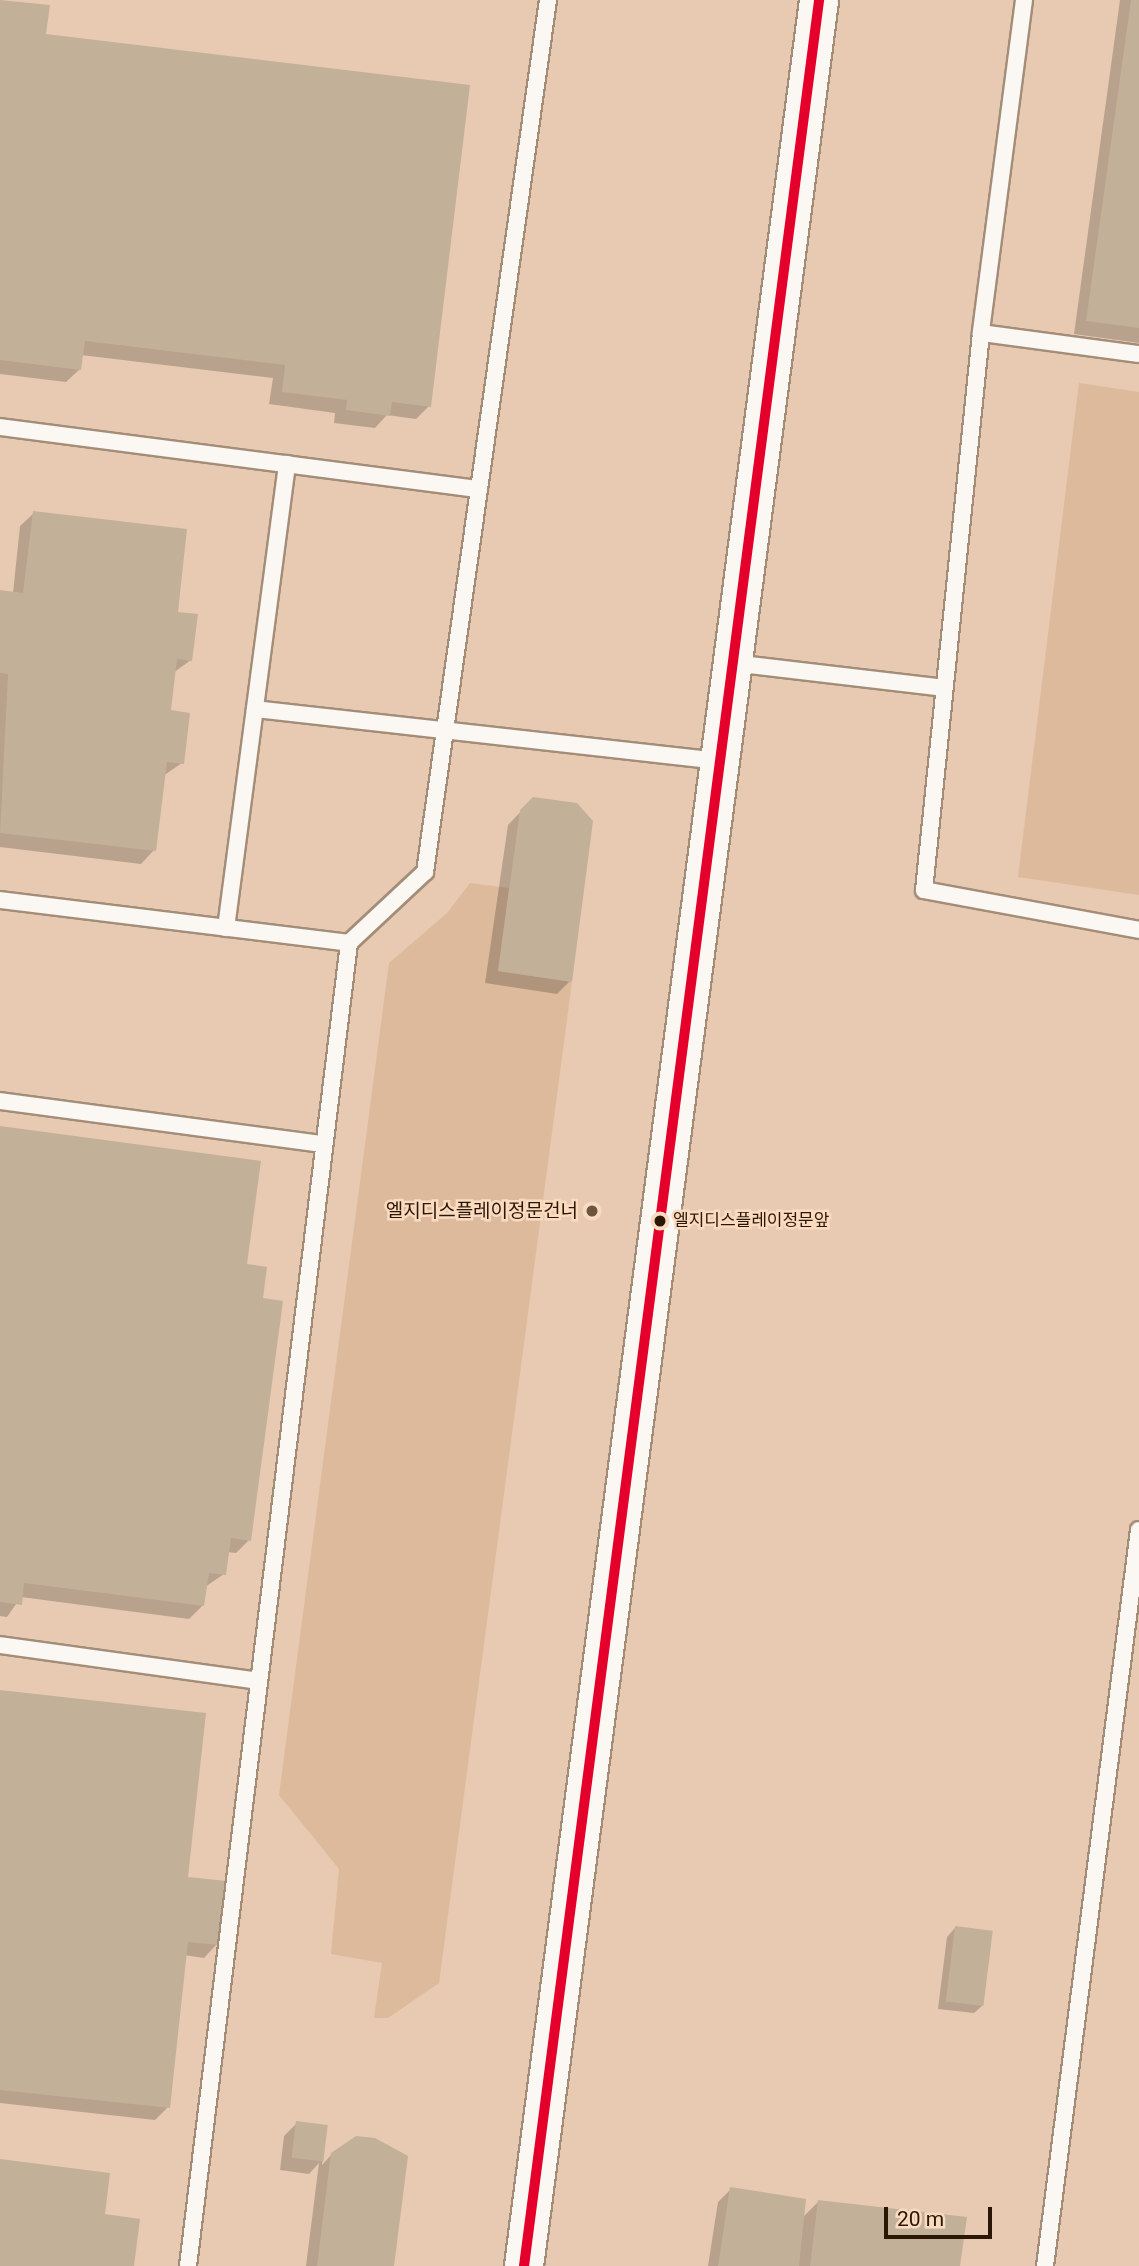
<!DOCTYPE html>
<html>
<head>
<meta charset="utf-8">
<style>
	body { margin:0 }
	#map { position:relative; width:1139px; height:2266px; overflow:hidden; background:#e7cab1; font-family:Roboto,"Noto Sans KR",sans-serif }
	div>[style] { position:absolute }
	[style*='--x'] { left:calc(var(--x)*1px); top:calc(var(--y)*1px); width:calc(var(--w)*1px); rotate:calc(var(--a)*1deg) }
	.green>* { inset:0; background:#ddba9c }
	.shadow>* { inset:0; background:#0003 }
	.building>* { inset:0; background:#c3b099; transform-origin:0 0 }
	.roads { filter:drop-shadow(2px 0 #a38d79) drop-shadow(-2px 0 #a38d79) drop-shadow(0 2px #a38d79) drop-shadow(0 -2px #a38d79) }
	.service>* { height:16px; margin:-8px; padding:0 8px; transform-origin:8px; border-radius:8px; background:#fbf7f3 }
	.tertiary>* { height:38px; margin:-19px; padding:0 19px; transform-origin:19px; border-radius:19px; background:#fbf7f3 }
	.bus-1>* { height:10px; margin:-5px; padding:0 5px; transform-origin:5px; border-radius:5px; background:#e4002b }
	.dots>* { width:19px; height:19px; translate:-50% -50%; box-sizing:border-box; border:4px solid #fbdbc0; border-radius:50% }
	span { translate:-50% -50%; white-space:nowrap; text-align:center; line-height:1.15; -webkit-text-stroke:5px #fbdbc0; paint-order:stroke }
	.bus-label { font-size:17px; color:#2a1705 }
	.left { translate:0 -50%; text-align:left }
	.poi-label { font-size:19px; color:#2a1705 }
	.right { translate:-100% -50%; text-align:right }
	.scale { position:absolute; left:884px; top:2207px; width:108px; height:32px; box-sizing:border-box; border:4px solid #2a1705; border-top:0; padding-left:9px; font-size:21px; line-height:24px; white-space:nowrap; color:#2a1705; -webkit-text-stroke:5px #fbdbc0; paint-order:stroke }
</style>
</head>
<body>
<div id="map">
	<div class="green">
		<i style="clip-path:polygon(1079px 383px,1139px 392px,1139px 895px,1018px 877px)"></i>
		<i style="clip-path:polygon(470px 883px,509px 888px,498px 971px,572px 982px,439px 1983px,388px 2018px,374px 2018px,382px 1963px,331px 1954px,339px 1869px,279px 1795px,389px 963px,447px 913px)"></i>
	</div>
	<div class="shadow">
		<i style="clip-path:polygon(1120px 0,1139px 0,1139px 343px,1074px 334px)"></i>
		<i style="clip-path:polygon(0 1px,44px 35px,429px 406px,416px 419px,387px 415px,375px 428px,334px 423px,335px 413px,269px 404px,273px 378px,81px 355px,80px 369px,66px 382px,0 374px)"></i>
		<i style="clip-path:polygon(34px 513px,176px 613px,191px 660px,173px 673px,169px 712px,182px 763px,163px 776px,154px 850px,141px 864px,0 847px,0 592px,13px 593px,20px 526px)"></i>
		<i style="clip-path:polygon(533px 799px,570px 981px,557px 994px,485px 983px,508px 825px)"></i>
		<i style="clip-path:polygon(0 1128px,245px 1266px,261px 1299px,249px 1540px,236px 1553px,227px 1552px,224px 1574px,205px 1587px,202px 1606px,189px 1619px,21px 1597px,7px 1617px,0 1616px)"></i>
		<i style="clip-path:polygon(0 1692px,186px 1879px,217px 1944px,204px 1958px,184px 1955px,168px 2107px,155px 2120px,0 2103px)"></i>
		<i style="clip-path:polygon(955px 1928px,983px 2005px,974px 2013px,938px 2009px,947px 1937px)"></i>
		<i style="clip-path:polygon(297px 2123px,326px 2126px,322px 2165px,332px 2154px,393px 2266px,306px 2266px,319px 2163px,309px 2174px,280px 2170px,284px 2136px)"></i>
		<i style="clip-path:polygon(731px 2189px,803px 2217px,818px 2202px,958px 2266px,708px 2266px,718px 2202px)"></i>
	</div>
	<div class="building">
		<i style="clip-path:polygon(0 0,50px 5px,46px 34px,470px 85px,431px 407px,392px 402px,390px 416px,346px 410px,347px 400px,282px 392px,285px 365px,85px 341px,81px 370px,0 360px)"></i>
		<i style="clip-path:polygon(1131px 0,1139px 0,1139px 328px,1086px 321px)"></i>
		<i style="clip-path:polygon(33px 511px,187px 529px,178px 612px,198px 614px,192px 661px,177px 659px,171px 710px,190px 713px,184px 764px,167px 762px,156px 851px,0 833px,8px 674px,0 673px,0 590px,23px 593px)"></i>
		<i style="clip-path:polygon(533px 797px,577px 803px,593px 821px,572px 982px,498px 971px,520px 810px)"></i>
		<i style="clip-path:polygon(0 1126px,261px 1161px,247px 1264px,267px 1267px,263px 1298px,283px 1301px,251px 1541px,231px 1538px,226px 1575px,209px 1573px,204px 1606px,24px 1583px,22px 1605px,0 1602px)"></i>
		<i style="clip-path:polygon(0 1690px,206px 1713px,188px 1877px,226px 1881px,219px 1945px,188px 1942px,170px 2108px,0 2090px)"></i>
		<i style="left:955px;top:1926px;width:38px;height:76px;rotate:7deg"></i>
		<i style="left:296px;top:2121px;width:32px;height:37px;rotate:7deg"></i>
		<i style="clip-path:polygon(356px 2136px,375px 2138px,408px 2156px,394px 2266px,317px 2266px,331px 2153px)"></i>
		<i style="clip-path:polygon(0 2159px,110px 2173px,105px 2214px,140px 2219px,134px 2266px,0 2266px)"></i>
		<i style="clip-path:polygon(730px 2187px,806px 2199px,799px 2266px,718px 2266px)"></i>
		<i style="clip-path:polygon(818px 2200px,967px 2217px,960px 2266px,810px 2266px)"></i>
	</div>
	<div class="roads">
		<div class="service">
			<i style="--x:1024;--y:0;--w:336;--a:97.4"></i>
			<i style="--x:981;--y:333;--w:560;--a:95.84"></i>
			<i style="--x:924;--y:890;--w:219;--a:10.5"></i>
			<i style="--x:981;--y:333;--w:159;--a:7.6"></i>
			<i style="--x:0;--y:427;--w:483;--a:7.4"></i>
			<i style="--x:732;--y:663;--w:213;--a:6.7"></i>
			<i style="--x:255;--y:709;--w:468;--a:6.4"></i>
			<i style="--x:0;--y:900;--w:352;--a:7"></i>
			<i style="--x:226;--y:928;--w:468;--a:-82.5"></i>
			<i style="--x:0;--y:1101;--w:327;--a:7.6"></i>
			<i style="--x:0;--y:1645;--w:261;--a:7.9"></i>
			<i style="--x:188;--y:2266;--w:1333;--a:-83.06"></i>
			<i style="--x:349;--y:943;--w:104;--a:-43.1"></i>
			<i style="--x:425;--y:872;--w:881;--a:-81.97"></i>
			<i style="--x:1045;--y:2266;--w:742;--a:-82.72"></i>
		</div>
		<div class="tertiary">
			<i style="--x:524;--y:2266;--w:2285;--a:-82.58"></i>
		</div>
	</div>
	<div class="bus-1">
		<i style="--x:524;--y:2266;--w:2285;--a:-82.58"></i>
	</div>
	<div class="dots">
		<i style="left:592px;top:1211px;background:#6c5641"></i>
		<i style="left:660px;top:1221px;background:#2a1705"></i>
	</div>
	<div class="bus-label">
		<span class="left" style="left:673px;top:1221px">엘지디스플레이정문앞</span>
	</div>
	<div class="poi-label">
		<span class="right" style="left:578px;top:1211px">엘지디스플레이정문건너</span>
	</div>
	<div class="scale">20 m</div>
</div>
</body>
</html>
